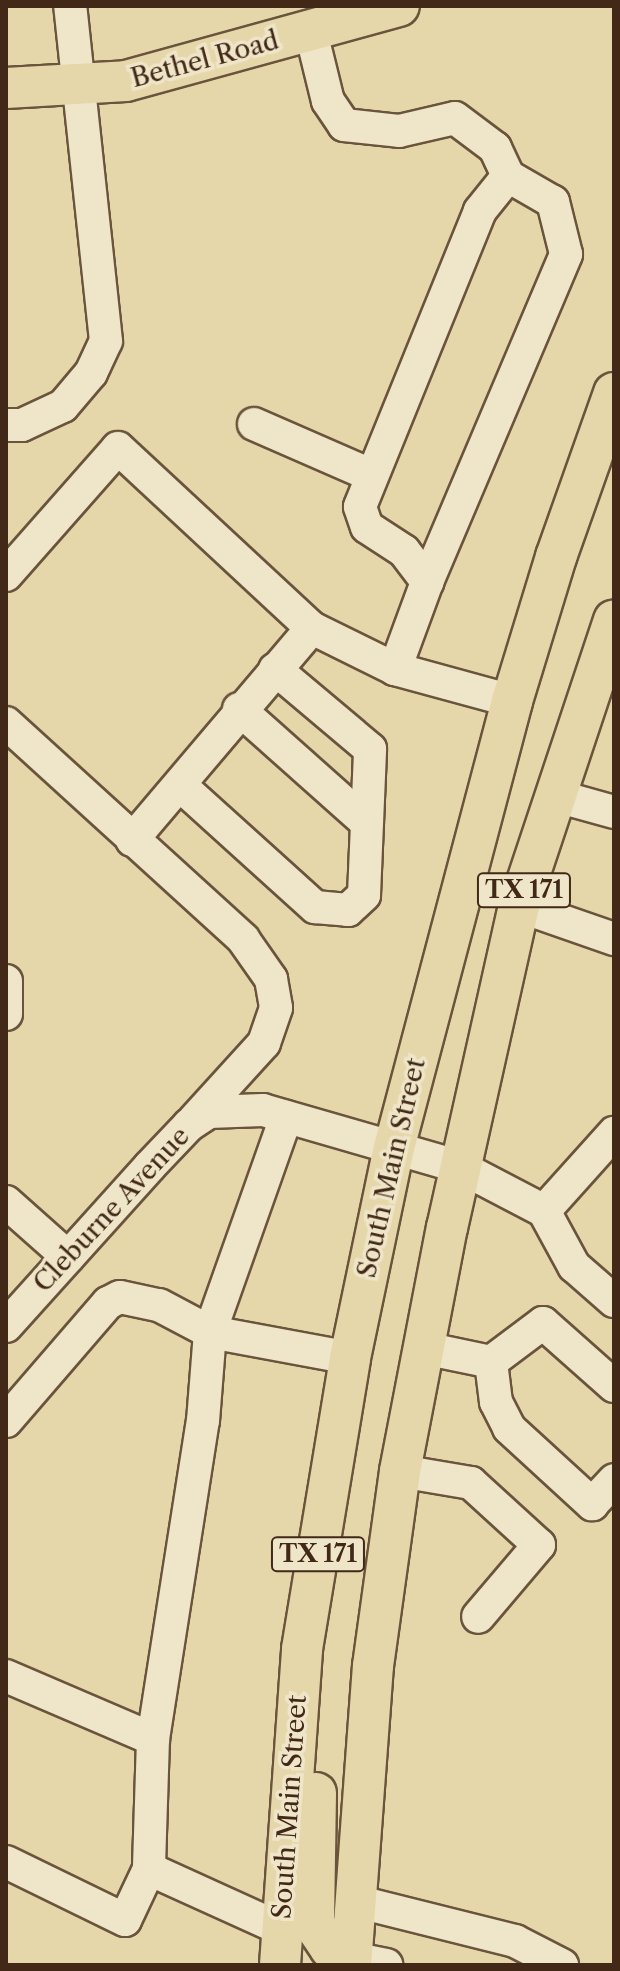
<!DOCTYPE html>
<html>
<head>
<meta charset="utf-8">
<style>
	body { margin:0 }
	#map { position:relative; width:620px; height:1971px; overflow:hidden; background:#e6d7ab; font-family:"Libre Caslon Text",serif }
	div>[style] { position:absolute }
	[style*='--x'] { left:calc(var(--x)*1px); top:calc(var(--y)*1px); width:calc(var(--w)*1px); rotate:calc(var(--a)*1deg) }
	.roads { filter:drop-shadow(2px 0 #6a543c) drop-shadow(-2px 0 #6a543c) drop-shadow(0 2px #6a543c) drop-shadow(0 -2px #6a543c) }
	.minor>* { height:32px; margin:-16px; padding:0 16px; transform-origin:16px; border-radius:16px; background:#efe5c8 }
	.major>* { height:40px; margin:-20px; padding:0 20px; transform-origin:20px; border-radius:20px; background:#e6d7ab }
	span { translate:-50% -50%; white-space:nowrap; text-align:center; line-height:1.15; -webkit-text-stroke:7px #efe5c8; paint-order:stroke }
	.shield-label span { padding:2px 6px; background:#efe5c8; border:2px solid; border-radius:6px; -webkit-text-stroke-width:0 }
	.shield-label { font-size:24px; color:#412817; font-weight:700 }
	.street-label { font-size:26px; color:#412817 }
	.frame { position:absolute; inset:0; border:8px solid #412817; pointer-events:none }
</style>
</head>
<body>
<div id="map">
	<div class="roads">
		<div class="minor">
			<i style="--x:311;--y:32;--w:71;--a:76.2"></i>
			<i style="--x:328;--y:101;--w:29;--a:56"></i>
			<i style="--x:344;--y:125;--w:55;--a:6.2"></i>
			<i style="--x:399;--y:131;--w:57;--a:-13.1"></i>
			<i style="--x:455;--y:118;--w:50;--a:36.9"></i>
			<i style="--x:495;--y:148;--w:31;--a:65"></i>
			<i style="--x:508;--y:176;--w:45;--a:128.7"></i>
			<i style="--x:480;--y:211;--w:319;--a:112.1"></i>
			<i style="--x:360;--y:507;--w:21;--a:71"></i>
			<i style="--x:367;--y:527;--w:44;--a:33"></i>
			<i style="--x:404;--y:551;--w:39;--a:53"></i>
			<i style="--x:427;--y:582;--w:93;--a:110.2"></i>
			<i style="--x:254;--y:424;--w:128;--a:23.6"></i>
			<i style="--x:6;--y:425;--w:16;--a:0"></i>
			<i style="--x:22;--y:425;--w:45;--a:-24.9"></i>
			<i style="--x:63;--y:406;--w:43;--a:-49.7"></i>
			<i style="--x:91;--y:373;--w:35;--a:-65"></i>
			<i style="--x:106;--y:341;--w:337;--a:-96.1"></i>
			<i style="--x:6;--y:575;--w:169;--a:-48.6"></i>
			<i style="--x:118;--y:448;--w:265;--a:42.9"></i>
			<i style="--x:312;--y:628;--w:93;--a:26.3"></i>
			<i style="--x:395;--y:669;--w:121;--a:15.3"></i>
			<i style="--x:427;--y:582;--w:356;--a:-67"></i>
			<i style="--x:566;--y:254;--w:54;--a:-104"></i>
			<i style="--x:553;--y:202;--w:52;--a:-150"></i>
			<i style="--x:239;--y:709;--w:171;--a:41.7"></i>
			<i style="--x:6;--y:723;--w:321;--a:42.3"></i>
			<i style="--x:243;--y:939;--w:49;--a:55"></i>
			<i style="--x:271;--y:979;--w:29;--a:80"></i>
			<i style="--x:276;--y:1008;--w:37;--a:109"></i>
			<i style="--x:264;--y:1043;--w:104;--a:132.3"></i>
			<i style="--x:181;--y:786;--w:181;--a:42.1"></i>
			<i style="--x:315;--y:907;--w:33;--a:5"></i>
			<i style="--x:348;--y:910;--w:22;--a:-43"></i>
			<i style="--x:364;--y:895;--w:146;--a:-87.6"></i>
			<i style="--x:370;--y:749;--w:124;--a:-139.9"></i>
			<i style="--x:553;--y:795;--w:63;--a:15.6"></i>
			<i style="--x:132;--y:840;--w:278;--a:-49.7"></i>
			<i style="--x:519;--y:906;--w:101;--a:19.2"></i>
			<i style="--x:6;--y:981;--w:33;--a:90"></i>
			<i style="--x:6;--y:1202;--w:83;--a:41.6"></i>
			<i style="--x:544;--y:1211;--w:63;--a:61.4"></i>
			<i style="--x:574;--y:1266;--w:53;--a:41.2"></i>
			<i style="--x:6;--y:1326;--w:215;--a:-48"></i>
			<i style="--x:150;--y:1166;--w:57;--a:-46.4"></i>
			<i style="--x:189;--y:1125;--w:24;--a:-33"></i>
			<i style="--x:209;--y:1112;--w:54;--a:-2.1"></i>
			<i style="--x:263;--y:1110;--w:205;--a:16.1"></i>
			<i style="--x:460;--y:1167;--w:95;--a:27.6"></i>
			<i style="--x:544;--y:1211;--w:105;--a:-48.1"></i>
			<i style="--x:424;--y:1348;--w:68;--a:11.8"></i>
			<i style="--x:491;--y:1362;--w:65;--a:-36.9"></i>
			<i style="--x:543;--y:1323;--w:95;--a:41.6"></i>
			<i style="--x:491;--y:1362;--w:40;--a:82.9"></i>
			<i style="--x:496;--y:1402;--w:29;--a:63"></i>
			<i style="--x:509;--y:1428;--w:113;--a:42.5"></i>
			<i style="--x:592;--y:1504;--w:33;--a:-47"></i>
			<i style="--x:6;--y:1421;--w:156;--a:-49.2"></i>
			<i style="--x:108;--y:1303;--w:13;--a:-27"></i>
			<i style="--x:120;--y:1297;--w:40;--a:12"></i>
			<i style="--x:159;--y:1305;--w:58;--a:27.9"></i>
			<i style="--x:210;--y:1332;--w:142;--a:10.5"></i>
			<i style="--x:400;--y:1471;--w:72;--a:9.6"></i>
			<i style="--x:471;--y:1483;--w:92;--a:42.4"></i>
			<i style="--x:539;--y:1545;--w:94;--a:130.3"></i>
			<i style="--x:6;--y:1676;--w:160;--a:23.2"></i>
			<i style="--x:153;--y:1739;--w:130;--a:91.8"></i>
			<i style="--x:149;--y:1869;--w:56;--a:115.2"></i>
			<i style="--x:125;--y:1920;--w:132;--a:-154"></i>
			<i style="--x:153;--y:1739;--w:322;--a:-81.1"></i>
			<i style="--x:203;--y:1421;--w:89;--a:-85.5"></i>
			<i style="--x:210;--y:1332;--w:228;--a:-70.5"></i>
			<i style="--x:149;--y:1869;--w:145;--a:24.4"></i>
			<i style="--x:355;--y:1901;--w:165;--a:14"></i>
			<i style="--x:515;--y:1941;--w:53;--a:27.1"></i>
			<i style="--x:351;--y:1958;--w:36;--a:11"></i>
		</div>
		<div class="major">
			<i style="--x:6;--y:88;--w:120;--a:-3.3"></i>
			<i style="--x:126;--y:81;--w:283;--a:-15.4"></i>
			<i style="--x:316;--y:1793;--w:131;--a:90.9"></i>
			<i style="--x:314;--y:1924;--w:29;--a:56"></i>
			<i style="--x:330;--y:1948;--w:23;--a:25"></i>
			<i style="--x:280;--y:1965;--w:317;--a:-86"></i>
			<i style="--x:302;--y:1649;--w:295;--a:-80.6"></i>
			<i style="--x:350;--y:1358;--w:215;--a:-78.2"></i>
			<i style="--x:394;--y:1148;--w:462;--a:-75.2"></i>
			<i style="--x:512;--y:701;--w:151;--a:-73"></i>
			<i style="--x:556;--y:557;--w:174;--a:-70.5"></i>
			<i style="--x:351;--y:1965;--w:300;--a:-85.8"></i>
			<i style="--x:373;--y:1666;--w:197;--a:-82.1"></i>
			<i style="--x:400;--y:1471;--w:248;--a:-79.1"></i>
			<i style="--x:447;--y:1228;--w:330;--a:-77.4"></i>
			<i style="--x:519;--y:906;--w:301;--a:-71.6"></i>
		</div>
	</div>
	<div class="shield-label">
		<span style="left:524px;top:890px">TX 171</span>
		<span style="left:318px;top:1554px">TX 171</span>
	</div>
	<div class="street-label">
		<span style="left:205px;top:60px;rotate:-15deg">Bethel Road</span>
		<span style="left:392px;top:1168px;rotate:-77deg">South Main Street</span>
		<span style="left:112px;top:1210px;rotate:-47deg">Cleburne Avenue</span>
		<span style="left:290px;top:1807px;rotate:-86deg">South Main Street</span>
	</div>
	<div class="frame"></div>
</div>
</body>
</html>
